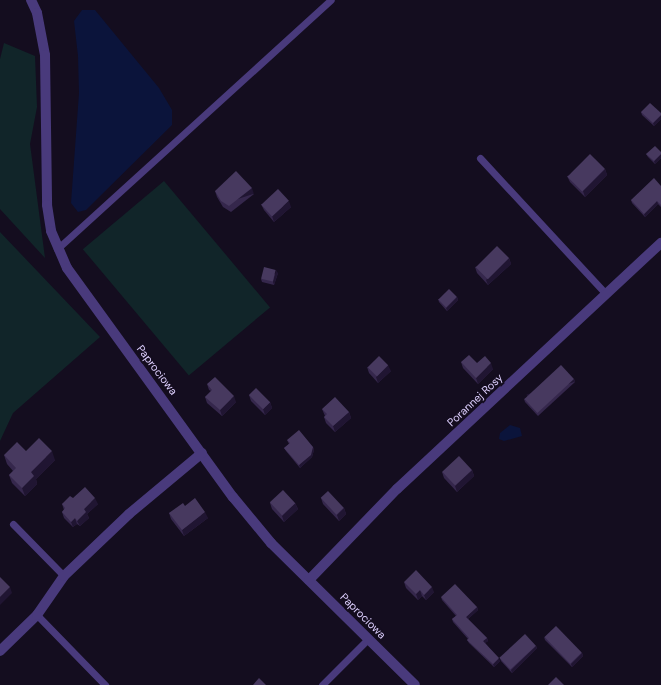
<!DOCTYPE html>
<html>
<head>
<meta charset="utf-8">
<style>
	body { margin:0 }
	#map { position:relative; width:661px; height:685px; overflow:hidden; background:#140d1f; font-family:"DM Sans",sans-serif }
	div>[style] { position:absolute }
	[style*='--x'] { left:calc(var(--x)*1px); top:calc(var(--y)*1px); width:calc(var(--w)*1px); rotate:calc(var(--a)*1deg) }
	.green>* { inset:0; background:#112529; transform-origin:0 0 }
	.water>* { inset:0; background:#0b143b }
	.service>* { height:7px; margin:-3.5px; padding:0 3.5px; transform-origin:3.5px; border-radius:3.5px; background:#493a7c }
	.minor>* { height:10px; margin:-5px; padding:0 5px; transform-origin:5px; border-radius:5px; background:#493a7c }
	.wall>* { inset:0; background:#35274c }
	.shaded-wall>* { inset:0; background:#201532; transform-origin:0 0 }
	.building>* { inset:0; background:#47395f; transform-origin:0 0 }
	span { translate:-50% -50%; white-space:nowrap; text-align:center; line-height:1.15; -webkit-text-stroke:4px #140d1f; paint-order:stroke }
	.street-label { font-size:11px; color:#dccefd }
</style>
</head>
<body>
<div id="map">
	<div class="green">
		<i style="clip-path:polygon(4px 43px,35px 56px,37px 107px,30px 144px,45px 258px,0 209px,0 59px)"></i>
		<i style="left:164px;top:181px;width:165px;height:106px;rotate:50deg"></i>
		<i style="clip-path:polygon(0 232px,100px 337px,13px 413px,0 441px)"></i>
	</div>
	<div class="water">
		<i style="clip-path:polygon(82px 10px,95px 10px,159px 88px,172px 110px,172px 125px,86px 210px,78px 212px,71px 203px,79px 93px,78px 56px,74px 21px)"></i>
		<i style="clip-path:polygon(510px 425px,520px 428px,522px 436px,504px 441px,499px 439px,500px 433px)"></i>
	</div>
	<div class="service">
		<i style="--x:480;--y:158;--w:185;--a:47.2"></i>
		<i style="--x:57;--y:249;--w:370;--a:-42.3"></i>
		<i style="--x:13;--y:524;--w:73;--a:45.6"></i>
		<i style="--x:37;--y:615;--w:98;--a:45.8"></i>
		<i style="--x:322;--y:685;--w:66;--a:-45"></i>
	</div>
	<div class="minor">
		<i style="--x:31;--y:0;--w:14;--a:65"></i>
		<i style="--x:37;--y:13;--w:43;--a:79.2"></i>
		<i style="--x:45;--y:55;--w:150;--a:89.2"></i>
		<i style="--x:47;--y:205;--w:26;--a:81"></i>
		<i style="--x:51;--y:231;--w:40;--a:66.6"></i>
		<i style="--x:67;--y:268;--w:283;--a:54.1"></i>
		<i style="--x:233;--y:497;--w:60;--a:50.4"></i>
		<i style="--x:271;--y:543;--w:202;--a:44.6"></i>
		<i style="--x:309;--y:580;--w:127;--a:-46"></i>
		<i style="--x:397;--y:489;--w:361;--a:-43"></i>
		<i style="--x:0;--y:651;--w:52;--a:-44.2"></i>
		<i style="--x:37;--y:615;--w:47;--a:-55.3"></i>
		<i style="--x:64;--y:576;--w:90;--a:-43.6"></i>
		<i style="--x:129;--y:514;--w:95;--a:-39.9"></i>
	</div>
	<div class="wall">
		<i style="clip-path:polygon(641px 112px,661px 113px,661px 119px,654px 126px,642px 115px)"></i>
		<i style="clip-path:polygon(661px 152px,661px 158px,655px 164px,648px 157px,646px 154px)"></i>
		<i style="clip-path:polygon(605px 169px,607px 175px,585px 197px,570px 182px,567px 176px)"></i>
		<i style="clip-path:polygon(661px 186px,661px 207px,658px 204px,645px 217px,632px 203px,631px 200px)"></i>
		<i style="clip-path:polygon(215px 191px,254px 194px,231px 212px,223px 207px,217px 197px)"></i>
		<i style="clip-path:polygon(261px 204px,291px 207px,274px 222px,264px 210px)"></i>
		<i style="clip-path:polygon(509px 258px,511px 264px,488px 285px,477px 273px,475px 267px)"></i>
		<i style="clip-path:polygon(278px 273px,274px 285px,262px 282px,261px 279px)"></i>
		<i style="clip-path:polygon(457px 297px,458px 300px,447px 311px,439px 302px,438px 299px)"></i>
		<i style="clip-path:polygon(461px 362px,477px 363px,493px 369px,478px 384px,463px 368px)"></i>
		<i style="clip-path:polygon(367px 367px,391px 371px,378px 383px,369px 373px)"></i>
		<i style="clip-path:polygon(574px 379px,575px 382px,538px 416px,525px 402px,524px 399px)"></i>
		<i style="clip-path:polygon(207px 384px,236px 402px,222px 416px,207px 403px,205px 397px,211px 391px,209px 390px)"></i>
		<i style="clip-path:polygon(249px 395px,270px 402px,272px 408px,265px 415px,251px 401px)"></i>
		<i style="clip-path:polygon(322px 409px,349px 412px,351px 418px,335px 432px,326px 423px,324px 417px,325px 416px)"></i>
		<i style="clip-path:polygon(287px 440px,313px 447px,314px 450px,312px 457px,300px 468px,286px 451px,284px 448px,289px 444px)"></i>
		<i style="clip-path:polygon(26px 451px,55px 460px,36px 479px,37px 484px,25px 496px,12px 483px,9px 475px,13px 471px,7px 464px,4px 455px)"></i>
		<i style="clip-path:polygon(472px 470px,474px 476px,457px 492px,444px 478px,442px 472px)"></i>
		<i style="clip-path:polygon(73px 498px,98px 504px,87px 514px,89px 518px,80px 526px,77px 524px,73px 527px,64px 518px,62px 512px,64px 510px,62px 504px)"></i>
		<i style="clip-path:polygon(321px 498px,344px 508px,346px 514px,339px 521px,323px 504px)"></i>
		<i style="clip-path:polygon(270px 503px,295px 503px,298px 509px,284px 522px,272px 509px)"></i>
		<i style="clip-path:polygon(185px 506px,208px 518px,184px 536px,171px 519px,169px 513px)"></i>
		<i style="clip-path:polygon(404px 582px,434px 592px,426px 600px,422px 596px,418px 600px,406px 588px)"></i>
		<i style="clip-path:polygon(441px 597px,477px 607px,478px 610px,468px 619px,487px 638px,488px 641px,485px 643px,500px 661px,494px 667px,469px 643px,467px 640px,468px 639px,453px 622px,452px 619px,456px 616px,442px 600px)"></i>
		<i style="clip-path:polygon(544px 637px,582px 653px,583px 656px,572px 667px,545px 640px)"></i>
		<i style="clip-path:polygon(536px 646px,537px 648px,512px 673px,501px 661px,500px 658px)"></i>
	</div>
	<div class="shaded-wall">
		<i style="clip-path:polygon(661px 115px,661px 119px,654px 126px,653px 123px)"></i>
		<i style="clip-path:polygon(661px 154px,661px 158px,655px 164px,654px 161px)"></i>
		<i style="clip-path:polygon(605px 169px,607px 175px,585px 197px,583px 191px)"></i>
		<i style="left:252px;top:188px;width:6px;height:29px;rotate:72deg"></i>
		<i style="clip-path:polygon(289px 201px,291px 207px,274px 222px,272px 216px)"></i>
		<i style="clip-path:polygon(657px 201px,658px 204px,645px 217px,644px 214px)"></i>
		<i style="clip-path:polygon(509px 258px,511px 264px,488px 285px,486px 280px)"></i>
		<i style="clip-path:polygon(276px 270px,278px 273px,274px 285px,273px 282px)"></i>
		<i style="clip-path:polygon(457px 297px,458px 300px,447px 311px,446px 308px)"></i>
		<i style="clip-path:polygon(491px 363px,493px 369px,478px 384px,476px 378px)"></i>
		<i style="clip-path:polygon(388px 365px,391px 371px,378px 383px,376px 377px)"></i>
		<i style="left:574px;top:379px;width:3px;height:50px;rotate:72deg"></i>
		<i style="clip-path:polygon(234px 396px,236px 402px,222px 416px,220px 410px)"></i>
		<i style="clip-path:polygon(270px 402px,272px 408px,265px 415px,263px 409px)"></i>
		<i style="clip-path:polygon(349px 412px,351px 418px,335px 432px,333px 426px)"></i>
		<i style="clip-path:polygon(313px 447px,314px 450px,312px 457px,300px 468px,299px 465px)"></i>
		<i style="clip-path:polygon(52px 451px,55px 460px,36px 479px,37px 484px,25px 496px,22px 488px,31px 472px)"></i>
		<i style="clip-path:polygon(472px 470px,474px 476px,457px 492px,455px 486px)"></i>
		<i style="clip-path:polygon(95px 498px,98px 504px,87px 514px,89px 518px,80px 526px,77px 521px,84px 509px)"></i>
		<i style="clip-path:polygon(295px 503px,298px 509px,284px 522px,282px 516px)"></i>
		<i style="clip-path:polygon(344px 508px,346px 514px,339px 521px,337px 515px)"></i>
		<i style="clip-path:polygon(205px 512px,208px 518px,184px 536px,182px 530px)"></i>
		<i style="clip-path:polygon(75px 518px,77px 524px,73px 527px,71px 522px)"></i>
		<i style="clip-path:polygon(10px 587px,12px 593px,0 605px,0 597px)"></i>
		<i style="clip-path:polygon(432px 587px,434px 592px,426px 600px,424px 595px)"></i>
		<i style="clip-path:polygon(420px 590px,422px 596px,418px 600px,416px 594px)"></i>
		<i style="clip-path:polygon(477px 607px,478px 610px,467px 620px,466px 617px)"></i>
		<i style="clip-path:polygon(487px 638px,488px 641px,484px 644px,483px 641px)"></i>
		<i style="clip-path:polygon(536px 646px,537px 648px,512px 673px,511px 670px)"></i>
		<i style="clip-path:polygon(582px 653px,583px 656px,572px 667px,571px 664px)"></i>
		<i style="clip-path:polygon(499px 658px,500px 661px,494px 667px,493px 664px)"></i>
	</div>
	<div class="building">
		<i style="clip-path:polygon(650px 103px,661px 113px,661px 115px,653px 123px,641px 112px)"></i>
		<i style="clip-path:polygon(655px 146px,661px 152px,661px 154px,654px 161px,646px 154px)"></i>
		<i style="left:590px;top:154px;width:21px;height:32px;rotate:45deg"></i>
		<i style="clip-path:polygon(236px 171px,252px 188px,229px 206px,221px 201px,215px 191px)"></i>
		<i style="clip-path:polygon(654px 178px,661px 186px,661px 205px,657px 201px,644px 214px,631px 200px)"></i>
		<i style="left:278px;top:189px;width:16px;height:23px;rotate:47deg"></i>
		<i style="left:497px;top:246px;width:17px;height:30px;rotate:45deg"></i>
		<i style="left:264px;top:267px;width:12px;height:12px;rotate:14deg"></i>
		<i style="left:449px;top:289px;width:11px;height:15px;rotate:45deg"></i>
		<i style="clip-path:polygon(469px 355px,477px 363px,485px 356px,491px 363px,476px 378px,461px 362px)"></i>
		<i style="left:379px;top:356px;width:13px;height:16px;rotate:45deg"></i>
		<i style="left:561px;top:365px;width:19px;height:50px;rotate:47deg"></i>
		<i style="clip-path:polygon(215px 377px,234px 396px,220px 410px,205px 397px,212px 390px,207px 384px)"></i>
		<i style="left:256px;top:388px;width:20px;height:10px;rotate:45deg"></i>
		<i style="clip-path:polygon(335px 397px,349px 412px,333px 426px,324px 417px,327px 414px,322px 409px)"></i>
		<i style="clip-path:polygon(299px 430px,313px 447px,311px 455px,299px 465px,284px 448px,290px 443px,287px 440px)"></i>
		<i style="clip-path:polygon(39px 438px,52px 451px,31px 472px,34px 476px,22px 488px,9px 475px,16px 468px,4px 455px,17px 442px,26px 451px)"></i>
		<i style="left:459px;top:456px;width:19px;height:23px;rotate:47deg"></i>
		<i style="clip-path:polygon(85px 487px,95px 498px,84px 509px,86px 512px,77px 521px,75px 518px,71px 522px,62px 512px,65px 508px,62px 504px,70px 496px,73px 498px)"></i>
		<i style="left:283px;top:490px;width:18px;height:18px;rotate:47deg"></i>
		<i style="left:328px;top:491px;width:23px;height:10px;rotate:47deg"></i>
		<i style="clip-path:polygon(195px 498px,205px 512px,182px 530px,169px 513px,183px 503px,185px 506px)"></i>
		<i style="clip-path:polygon(416px 570px,432px 587px,424px 595px,420px 590px,416px 594px,404px 582px)"></i>
		<i style="clip-path:polygon(0 577px,10px 587px,0 597px)"></i>
		<i style="clip-path:polygon(455px 584px,477px 607px,466px 617px,487px 638px,483px 641px,499px 658px,493px 664px,467px 640px,469px 638px,452px 619px,457px 615px,441px 597px)"></i>
		<i style="left:556px;top:626px;width:37px;height:16px;rotate:46deg"></i>
		<i style="left:525px;top:634px;width:16px;height:35px;rotate:47deg"></i>
		<i style="clip-path:polygon(556px 677px,564px 685px,548px 685px)"></i>
		<i style="clip-path:polygon(259px 678px,266px 685px,253px 685px)"></i>
	</div>
	<div class="street-label">
		<span style="left:157px;top:370px;rotate:53deg">Paprociowa</span>
		<span style="left:475px;top:400px;rotate:-43deg">Porannej Rosy</span>
		<span style="left:363px;top:616px;rotate:45deg">Paprociowa</span>
	</div>
</div>
</body>
</html>
